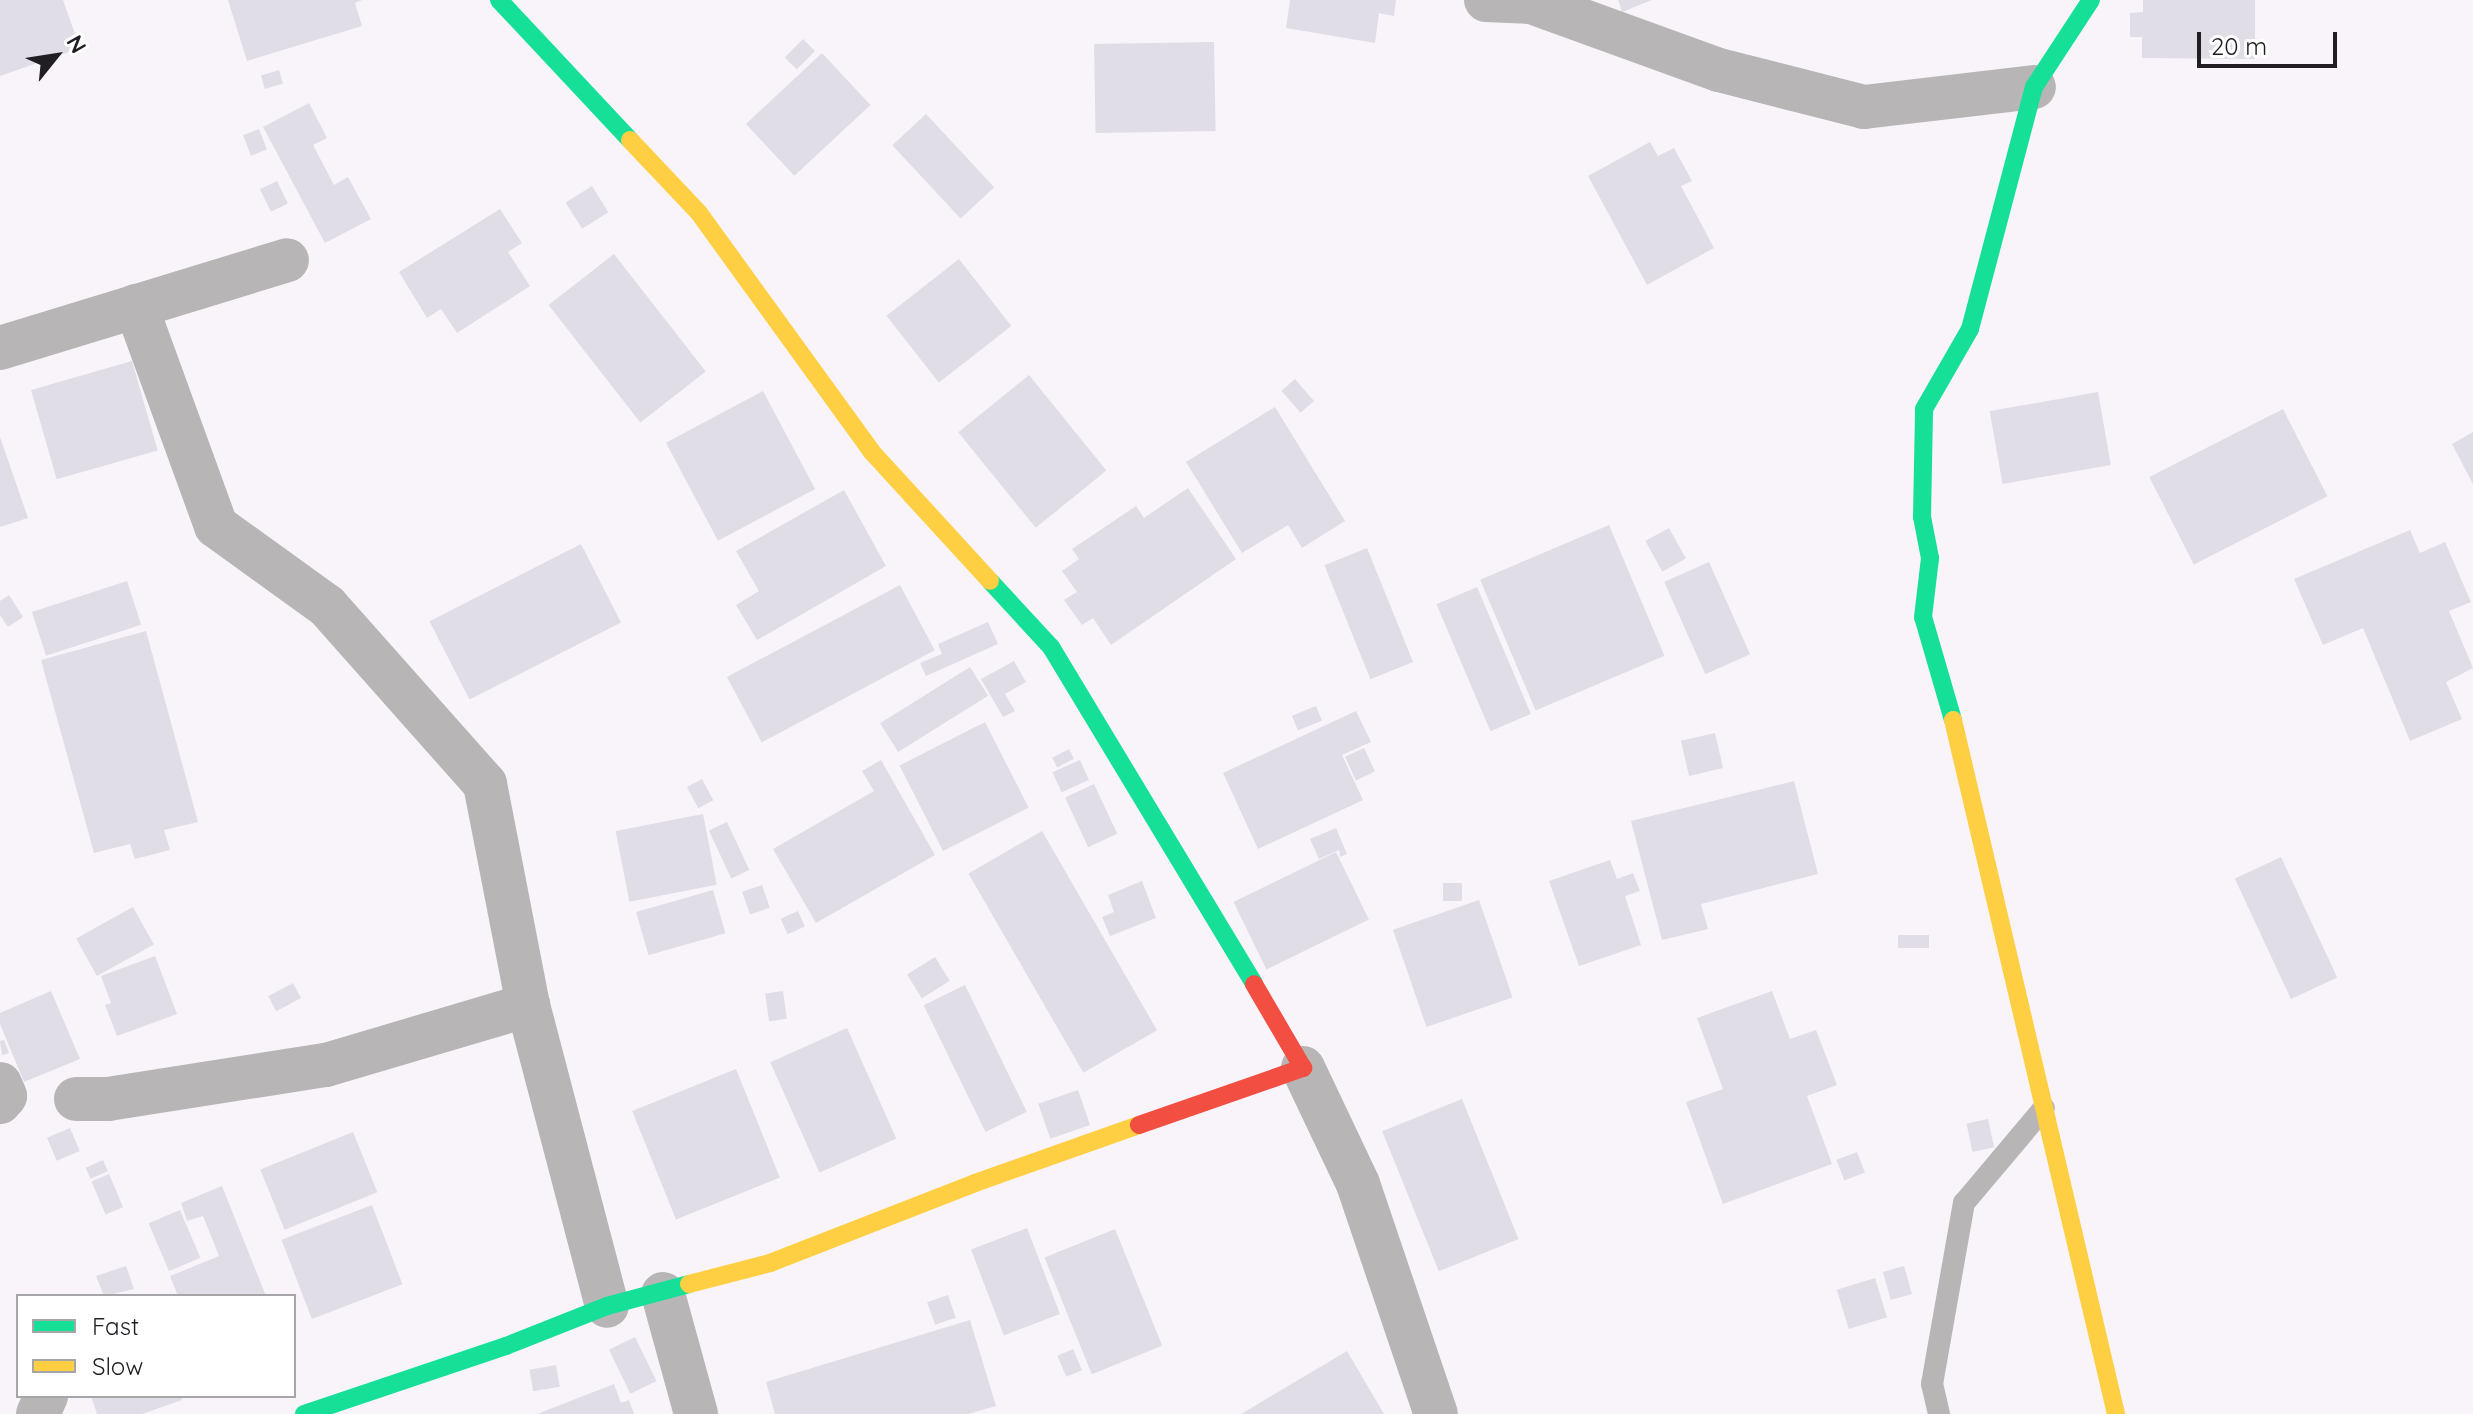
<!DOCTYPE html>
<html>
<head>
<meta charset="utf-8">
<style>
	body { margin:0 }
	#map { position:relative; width:2473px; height:1414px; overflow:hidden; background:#f8f4fa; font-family:Quicksand,sans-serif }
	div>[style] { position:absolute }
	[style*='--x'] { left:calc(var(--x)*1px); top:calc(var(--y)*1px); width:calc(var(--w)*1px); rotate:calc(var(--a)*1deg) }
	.building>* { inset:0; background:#e0dde6; transform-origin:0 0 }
	.lane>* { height:22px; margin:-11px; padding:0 11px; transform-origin:11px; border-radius:11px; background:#b8b5b6 }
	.street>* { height:44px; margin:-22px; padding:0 22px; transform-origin:22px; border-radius:22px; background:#b8b5b6 }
	.fast>* { height:18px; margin:-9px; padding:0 9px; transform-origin:9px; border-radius:9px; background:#16e098 }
	.slow>* { height:18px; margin:-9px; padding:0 9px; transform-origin:9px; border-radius:9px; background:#ffcf43 }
	.jam>* { height:18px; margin:-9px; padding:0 9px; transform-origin:9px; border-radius:9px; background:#f24e42 }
	span { translate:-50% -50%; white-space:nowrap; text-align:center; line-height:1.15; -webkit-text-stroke:6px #fff; paint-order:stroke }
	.legend { position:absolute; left:16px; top:1294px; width:280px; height:104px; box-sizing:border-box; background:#fff; border:2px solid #a6a5a7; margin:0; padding:10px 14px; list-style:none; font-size:24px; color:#211e23 }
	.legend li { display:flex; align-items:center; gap:16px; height:40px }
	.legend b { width:40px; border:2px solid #a6a5a7 }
	.north { position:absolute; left:16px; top:16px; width:80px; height:80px; -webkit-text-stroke:6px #fff; paint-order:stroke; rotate:60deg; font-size:22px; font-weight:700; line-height:32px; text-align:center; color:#211e23 }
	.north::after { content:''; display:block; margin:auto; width:28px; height:36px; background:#211e23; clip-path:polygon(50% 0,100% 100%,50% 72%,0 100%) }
	.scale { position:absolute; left:2197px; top:32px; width:140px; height:36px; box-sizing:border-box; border:4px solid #211e23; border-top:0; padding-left:10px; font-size:24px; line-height:28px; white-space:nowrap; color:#211e23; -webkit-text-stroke:6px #fff; paint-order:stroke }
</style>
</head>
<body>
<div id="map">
	<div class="building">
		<i style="clip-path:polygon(0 0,63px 0,80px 48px,0 76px)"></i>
		<i style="clip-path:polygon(228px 0,362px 0,355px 3px,362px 26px,247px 61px)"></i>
		<i style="clip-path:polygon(1290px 0,1396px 0,1394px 16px,1379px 13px,1375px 43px,1286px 28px)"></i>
		<i style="clip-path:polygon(1618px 0,1652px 0,1622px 12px)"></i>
		<i style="clip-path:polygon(2143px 0,2255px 0,2255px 59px,2142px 58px,2142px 37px,2130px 37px,2130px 13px,2143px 12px)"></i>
		<i style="left:803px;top:39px;width:17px;height:26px;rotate:45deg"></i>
		<i style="left:1214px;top:42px;width:89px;height:120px;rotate:89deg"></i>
		<i style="left:822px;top:53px;width:71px;height:104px;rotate:47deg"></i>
		<i style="left:279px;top:70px;width:14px;height:19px;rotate:73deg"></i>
		<i style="clip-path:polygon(309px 103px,327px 138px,313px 145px,334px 185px,348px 177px,371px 219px,325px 243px,263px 127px)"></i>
		<i style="left:926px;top:114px;width:100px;height:46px;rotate:47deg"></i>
		<i style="left:259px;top:129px;width:22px;height:17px;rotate:69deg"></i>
		<i style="clip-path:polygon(1650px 142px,1658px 156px,1674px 148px,1692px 181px,1681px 186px,1714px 248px,1647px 285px,1588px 176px)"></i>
		<i style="left:277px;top:181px;width:25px;height:19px;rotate:64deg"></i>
		<i style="left:592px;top:186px;width:31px;height:31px;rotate:58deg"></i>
		<i style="clip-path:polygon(500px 209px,522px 243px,508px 252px,530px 286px,457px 333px,441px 309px,427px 318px,399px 272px)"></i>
		<i style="left:614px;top:254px;width:149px;height:83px;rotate:52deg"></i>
		<i style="left:959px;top:259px;width:85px;height:92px;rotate:52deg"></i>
		<i style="left:132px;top:361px;width:93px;height:105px;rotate:74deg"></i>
		<i style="left:1029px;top:375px;width:123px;height:91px;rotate:51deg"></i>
		<i style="left:1295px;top:379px;width:29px;height:18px;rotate:49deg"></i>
		<i style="left:763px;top:391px;width:111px;height:110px;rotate:62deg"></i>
		<i style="left:2098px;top:392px;width:74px;height:110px;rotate:80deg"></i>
		<i style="clip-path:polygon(1275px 407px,1345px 521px,1302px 548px,1288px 525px,1242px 553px,1186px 462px)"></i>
		<i style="left:2283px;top:409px;width:98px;height:150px;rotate:63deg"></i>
		<i style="clip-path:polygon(2473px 432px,2473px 484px,2452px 444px)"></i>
		<i style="clip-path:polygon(0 437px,28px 518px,0 527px)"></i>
		<i style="clip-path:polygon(1188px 488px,1236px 559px,1111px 645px,1093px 618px,1082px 625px,1064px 600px,1077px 592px,1062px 571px,1079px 559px,1072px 549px,1136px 506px,1144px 518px)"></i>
		<i style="clip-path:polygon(844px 490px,886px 566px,757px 640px,736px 605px,759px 591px,736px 551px)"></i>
		<i style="left:1609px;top:525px;width:142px;height:140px;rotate:67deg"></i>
		<i style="left:1669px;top:528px;width:35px;height:27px;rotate:61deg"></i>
		<i style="clip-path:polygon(2410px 530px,2420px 553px,2445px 542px,2471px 602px,2449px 611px,2473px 668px,2446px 682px,2462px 719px,2410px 741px,2363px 628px,2323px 645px,2294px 579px)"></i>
		<i style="left:581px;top:544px;width:88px;height:170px;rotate:63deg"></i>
		<i style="left:1367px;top:548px;width:123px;height:46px;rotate:68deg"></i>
		<i style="left:1709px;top:562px;width:101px;height:49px;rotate:66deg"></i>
		<i style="left:127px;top:581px;width:46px;height:100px;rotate:72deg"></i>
		<i style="left:900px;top:585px;width:74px;height:196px;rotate:62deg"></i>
		<i style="left:1477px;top:587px;width:138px;height:44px;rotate:67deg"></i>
		<i style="clip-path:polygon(9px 595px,23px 617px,8px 627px,0 615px,0 601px)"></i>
		<i style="clip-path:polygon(988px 622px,998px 644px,926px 676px,920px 663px,942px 654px,938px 644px)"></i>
		<i style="clip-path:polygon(146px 631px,198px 822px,164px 830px,170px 850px,135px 859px,130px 844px,94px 853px,41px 660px)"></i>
		<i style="clip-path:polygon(1014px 661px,1026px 682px,1005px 694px,1015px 711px,1003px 717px,981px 679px)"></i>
		<i style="left:970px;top:667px;width:34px;height:106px;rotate:58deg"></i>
		<i style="left:1316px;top:706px;width:16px;height:26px;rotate:68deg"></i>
		<i style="clip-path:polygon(1356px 711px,1371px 742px,1342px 755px,1363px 800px,1258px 849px,1223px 773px)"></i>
		<i style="left:985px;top:722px;width:96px;height:96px;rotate:63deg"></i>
		<i style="left:1715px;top:733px;width:36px;height:35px;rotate:77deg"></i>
		<i style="left:1364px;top:748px;width:26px;height:21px;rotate:65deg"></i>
		<i style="left:1069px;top:749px;width:11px;height:19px;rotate:63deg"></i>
		<i style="clip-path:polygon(881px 760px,935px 855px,816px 923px,773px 849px,874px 791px,862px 771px)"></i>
		<i style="left:1080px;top:760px;width:22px;height:30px;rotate:66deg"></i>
		<i style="left:702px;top:779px;width:24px;height:17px;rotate:62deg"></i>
		<i style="clip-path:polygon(1794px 781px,1818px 874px,1701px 904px,1708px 929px,1662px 940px,1631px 821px)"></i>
		<i style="left:1094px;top:784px;width:55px;height:32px;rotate:65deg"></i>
		<i style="left:703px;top:814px;width:72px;height:89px;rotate:79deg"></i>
		<i style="left:727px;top:822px;width:53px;height:20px;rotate:65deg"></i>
		<i style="clip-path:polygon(1336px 828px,1347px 854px,1340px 857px,1339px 850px,1319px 859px,1310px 839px)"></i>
		<i style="left:1042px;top:831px;width:230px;height:85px;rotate:60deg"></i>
		<i style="left:1336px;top:852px;width:75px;height:114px;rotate:64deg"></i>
		<i style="left:2281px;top:857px;width:133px;height:51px;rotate:65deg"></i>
		<i style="clip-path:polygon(1610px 860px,1617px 879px,1633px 873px,1640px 891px,1625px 896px,1641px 945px,1579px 966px,1549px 881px)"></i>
		<i style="clip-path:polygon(1142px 881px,1156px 918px,1110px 936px,1102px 917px,1114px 912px,1108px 895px)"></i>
		<i style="left:1462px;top:883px;width:18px;height:19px;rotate:90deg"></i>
		<i style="left:762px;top:885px;width:24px;height:21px;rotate:71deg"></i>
		<i style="left:713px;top:890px;width:45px;height:80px;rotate:74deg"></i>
		<i style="left:1479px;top:900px;width:103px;height:91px;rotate:71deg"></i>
		<i style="left:133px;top:907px;width:43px;height:65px;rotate:61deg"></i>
		<i style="left:798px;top:911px;width:17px;height:19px;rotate:66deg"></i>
		<i style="left:1898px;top:935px;width:31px;height:13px"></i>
		<i style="clip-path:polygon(155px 956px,177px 1014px,117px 1036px,105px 1005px,111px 1003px,101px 976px)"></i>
		<i style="left:935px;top:957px;width:28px;height:33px;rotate:58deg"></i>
		<i style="left:293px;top:983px;width:17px;height:28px;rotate:62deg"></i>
		<i style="left:965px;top:985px;width:141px;height:46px;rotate:64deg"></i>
		<i style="clip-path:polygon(51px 991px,80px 1059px,24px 1082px,0 1024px,0 1013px)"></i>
		<i style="left:783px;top:991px;width:28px;height:18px;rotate:82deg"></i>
		<i style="clip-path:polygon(1772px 991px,1790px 1039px,1816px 1030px,1837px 1085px,1807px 1096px,1832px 1164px,1723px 1204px,1686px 1102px,1723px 1089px,1697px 1018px)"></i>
		<i style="left:847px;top:1028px;width:121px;height:84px;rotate:66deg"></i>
		<i style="clip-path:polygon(4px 1040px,9px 1053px,2px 1055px,0 1041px)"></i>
		<i style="left:736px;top:1069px;width:117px;height:112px;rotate:68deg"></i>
		<i style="left:1078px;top:1090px;width:37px;height:42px;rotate:71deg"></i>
		<i style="left:1462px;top:1099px;width:151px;height:86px;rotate:68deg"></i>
		<i style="left:1988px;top:1119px;width:29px;height:22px;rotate:78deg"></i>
		<i style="left:70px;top:1128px;width:25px;height:25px;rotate:67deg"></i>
		<i style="left:353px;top:1132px;width:65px;height:100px;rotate:68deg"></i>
		<i style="left:1857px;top:1152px;width:22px;height:22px;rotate:69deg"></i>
		<i style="left:103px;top:1160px;width:12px;height:19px;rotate:66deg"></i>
		<i style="left:109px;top:1174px;width:36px;height:19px;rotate:67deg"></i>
		<i style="clip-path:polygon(222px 1186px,266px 1296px,178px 1296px,170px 1276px,219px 1256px,203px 1216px,187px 1221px,181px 1203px)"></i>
		<i style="left:372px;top:1205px;width:85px;height:97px;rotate:69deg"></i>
		<i style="left:180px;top:1210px;width:52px;height:34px;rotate:67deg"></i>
		<i style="left:1027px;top:1228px;width:92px;height:60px;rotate:69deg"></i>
		<i style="left:1115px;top:1229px;width:126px;height:76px;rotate:68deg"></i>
		<i style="clip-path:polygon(126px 1266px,134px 1289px,104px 1296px,96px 1276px)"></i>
		<i style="left:1904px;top:1266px;width:29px;height:22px;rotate:74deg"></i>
		<i style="left:1875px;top:1278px;width:41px;height:40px;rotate:73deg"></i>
		<i style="left:948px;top:1295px;width:24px;height:22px;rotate:71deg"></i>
		<i style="clip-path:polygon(970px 1320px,996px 1406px,968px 1414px,775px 1414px,766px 1382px)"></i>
		<i style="left:635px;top:1337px;width:49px;height:29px;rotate:64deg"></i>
		<i style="left:1073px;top:1349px;width:23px;height:17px;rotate:67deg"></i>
		<i style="clip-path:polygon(1347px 1351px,1384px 1414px,1241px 1414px)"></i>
		<i style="left:556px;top:1365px;width:22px;height:27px;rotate:80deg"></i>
		<i style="clip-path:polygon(614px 1384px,621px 1403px,629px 1400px,634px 1414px,537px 1414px)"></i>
		<i style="clip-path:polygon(91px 1396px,181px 1396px,182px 1400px,142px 1414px,97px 1414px)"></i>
	</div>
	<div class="lane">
		<i style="--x:1939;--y:1414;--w:31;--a:-103"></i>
		<i style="--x:1932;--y:1384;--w:184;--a:-80"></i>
		<i style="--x:1964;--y:1203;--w:124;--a:-49.9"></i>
	</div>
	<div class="street">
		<i style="--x:1486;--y:0;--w:45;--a:2.5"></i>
		<i style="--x:1531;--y:2;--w:200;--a:19.9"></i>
		<i style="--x:1719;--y:70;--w:150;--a:14.3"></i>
		<i style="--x:1864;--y:107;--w:171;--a:-6.7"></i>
		<i style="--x:136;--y:306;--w:234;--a:70"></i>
		<i style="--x:216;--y:526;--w:137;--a:35.8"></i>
		<i style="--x:327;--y:606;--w:238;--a:48.4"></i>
		<i style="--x:485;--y:784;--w:225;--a:79"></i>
		<i style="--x:528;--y:1005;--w:311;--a:75.3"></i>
		<i style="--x:0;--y:348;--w:300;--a:-17"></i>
		<i style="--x:1303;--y:1068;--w:128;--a:64.6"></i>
		<i style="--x:1358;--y:1184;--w:243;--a:71.3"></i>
		<i style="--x:0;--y:1084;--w:13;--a:67"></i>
		<i style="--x:5;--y:1096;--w:8;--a:130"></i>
		<i style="--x:76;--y:1099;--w:32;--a:0"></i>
		<i style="--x:108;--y:1099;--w:221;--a:-8.9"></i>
		<i style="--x:326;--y:1065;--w:211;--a:-16.5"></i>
		<i style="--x:663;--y:1294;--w:124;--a:74.6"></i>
		<i style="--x:38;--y:1414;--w:20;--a:-66"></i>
	</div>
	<div class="fast">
		<i style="--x:499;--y:0;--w:192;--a:46.9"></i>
		<i style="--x:990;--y:581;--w:90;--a:47.3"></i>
		<i style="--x:1051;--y:647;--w:393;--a:58.9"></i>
		<i style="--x:1953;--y:720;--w:107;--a:-106.2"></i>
		<i style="--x:1923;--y:617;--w:59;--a:-83.2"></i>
		<i style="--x:1930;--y:558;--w:42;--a:-101"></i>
		<i style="--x:1922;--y:517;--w:108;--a:-88.9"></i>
		<i style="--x:1924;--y:409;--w:92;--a:-60.1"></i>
		<i style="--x:1970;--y:329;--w:250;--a:-75.2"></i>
		<i style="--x:2034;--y:87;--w:104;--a:-56.8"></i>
		<i style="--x:304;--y:1414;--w:213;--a:-18.6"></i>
		<i style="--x:506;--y:1346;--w:109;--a:-21.6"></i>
		<i style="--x:607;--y:1306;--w:85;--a:-15"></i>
	</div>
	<div class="slow">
		<i style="--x:630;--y:140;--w:100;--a:46.6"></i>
		<i style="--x:699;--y:213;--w:294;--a:54.1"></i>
		<i style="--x:871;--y:451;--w:176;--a:47.5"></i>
		<i style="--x:1953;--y:720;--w:713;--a:76.78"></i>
		<i style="--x:689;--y:1284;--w:84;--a:-14.5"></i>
		<i style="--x:770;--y:1263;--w:220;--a:-21.3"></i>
		<i style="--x:975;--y:1183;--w:174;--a:-19.5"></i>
	</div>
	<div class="jam">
		<i style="--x:1139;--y:1125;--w:174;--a:-19.2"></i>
		<i style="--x:1303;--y:1068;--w:97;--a:-120.3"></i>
	</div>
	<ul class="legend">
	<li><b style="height:10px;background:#16e098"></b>Fast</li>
	<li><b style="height:10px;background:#ffcf43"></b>Slow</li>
	</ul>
	<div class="north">N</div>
	<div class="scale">20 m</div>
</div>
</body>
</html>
